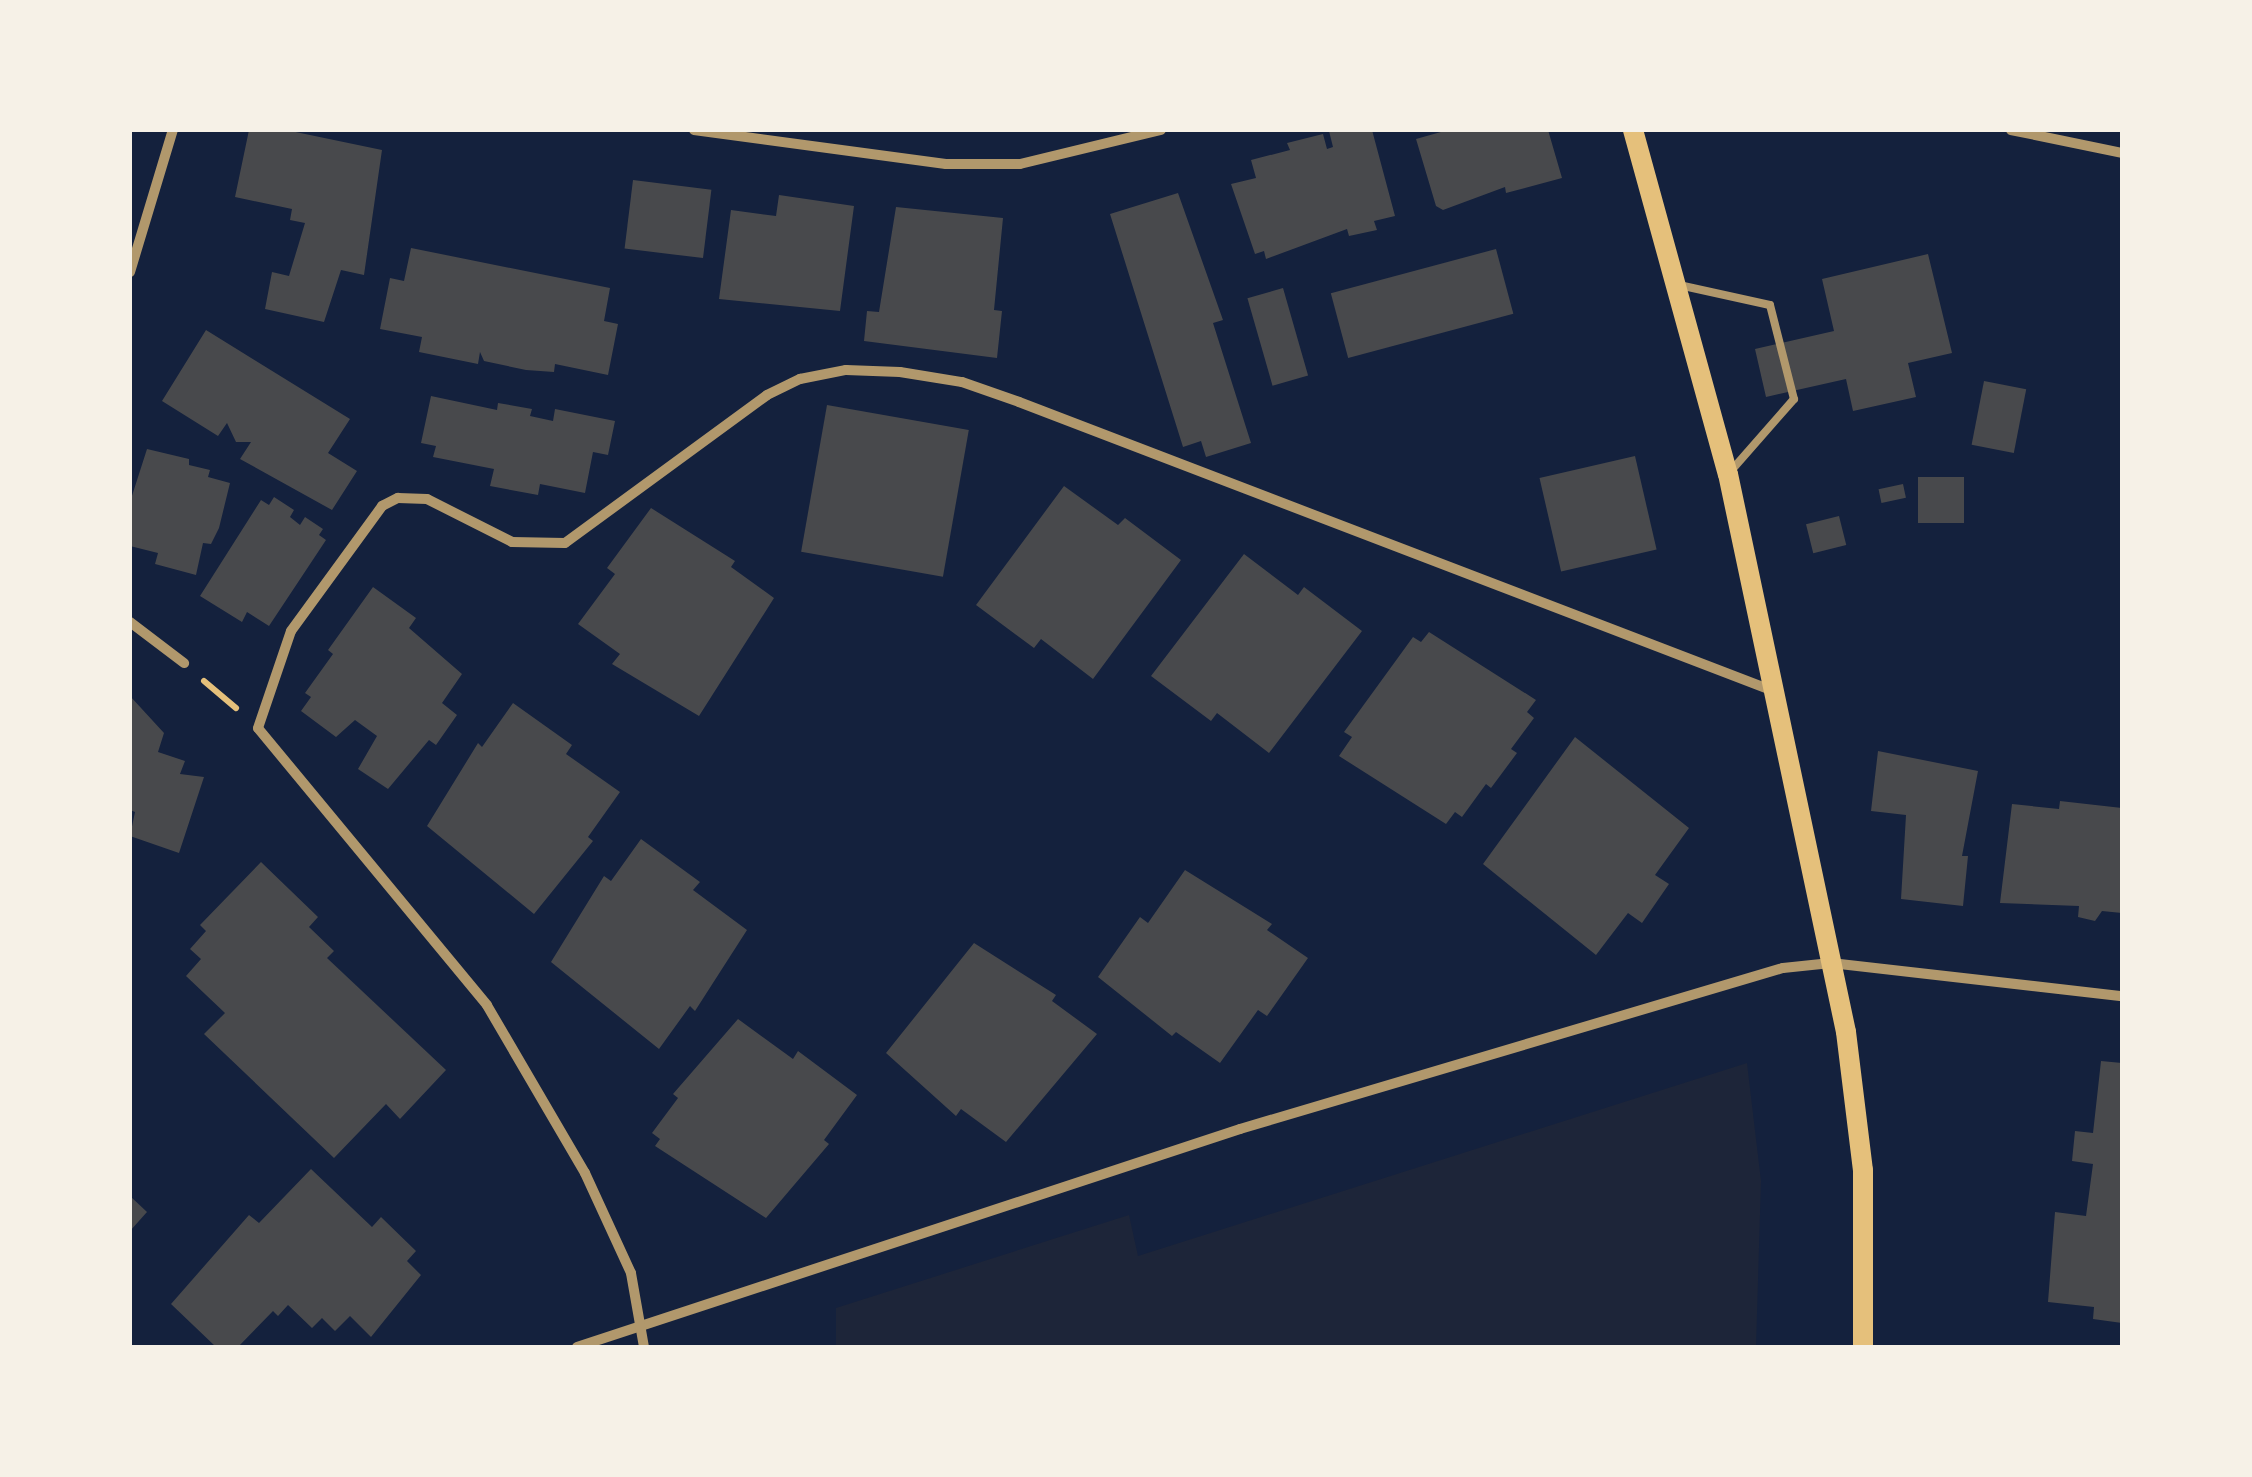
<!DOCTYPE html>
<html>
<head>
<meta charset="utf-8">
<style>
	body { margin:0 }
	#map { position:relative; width:2252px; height:1477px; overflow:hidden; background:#14213d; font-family:"Crimson Pro",serif }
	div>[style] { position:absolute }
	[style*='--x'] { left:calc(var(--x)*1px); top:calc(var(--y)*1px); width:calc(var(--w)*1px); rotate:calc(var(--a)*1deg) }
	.green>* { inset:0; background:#1d2539 }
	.building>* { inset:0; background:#48494c; transform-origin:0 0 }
	.path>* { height:6px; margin:-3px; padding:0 3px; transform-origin:3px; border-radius:3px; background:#e5c07b }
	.service>* { height:8px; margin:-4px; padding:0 4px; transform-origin:4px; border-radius:4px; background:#b1986c }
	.minor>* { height:10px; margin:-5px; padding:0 5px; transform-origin:5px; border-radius:5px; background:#b1986c }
	.secondary>* { height:20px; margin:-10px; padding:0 10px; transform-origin:10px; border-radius:10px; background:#e5c07b }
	span { translate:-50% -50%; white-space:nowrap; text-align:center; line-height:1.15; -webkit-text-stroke:8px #f6f1e7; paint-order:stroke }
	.frame { position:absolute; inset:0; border:132px solid #f6f1e7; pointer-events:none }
</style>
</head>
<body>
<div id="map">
	<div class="green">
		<i style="clip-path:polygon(1747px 1063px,1761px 1181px,1756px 1347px,836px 1347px,836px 1308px,1129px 1215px,1138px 1256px)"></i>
	</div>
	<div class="building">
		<i style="clip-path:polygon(249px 130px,286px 130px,382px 150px,364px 275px,341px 270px,324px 322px,265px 309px,272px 272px,289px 276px,305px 223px,290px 220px,292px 209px,235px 197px)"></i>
		<i style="clip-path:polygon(1334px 130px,1372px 130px,1395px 216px,1374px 221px,1377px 230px,1349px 236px,1347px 229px,1266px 259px,1264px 251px,1255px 254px,1231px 184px,1256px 178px,1251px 160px,1290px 150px,1287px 143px,1323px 134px,1327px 149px,1333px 147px,1329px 131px)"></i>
		<i style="clip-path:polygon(1448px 130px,1548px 130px,1562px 178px,1506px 193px,1505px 187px,1443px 210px,1436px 206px,1416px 139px)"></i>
		<i style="left:633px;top:180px;width:79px;height:69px;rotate:7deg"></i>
		<i style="clip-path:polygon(1178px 193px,1223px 320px,1213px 323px,1251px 443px,1206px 457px,1201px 441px,1183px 447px,1110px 214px)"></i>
		<i style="clip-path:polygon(779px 195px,854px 206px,840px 311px,719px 299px,731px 210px,776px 216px)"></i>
		<i style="clip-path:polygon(896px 207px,1003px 218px,994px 310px,1002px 311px,997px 358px,864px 341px,867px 311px,879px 312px)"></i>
		<i style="clip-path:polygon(411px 248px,610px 288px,604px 321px,618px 324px,608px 375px,555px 364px,554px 372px,526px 370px,484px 361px,480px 352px,478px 364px,419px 352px,422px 337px,380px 329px,390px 278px,404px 281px)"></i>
		<i style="left:1496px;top:249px;width:67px;height:171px;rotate:75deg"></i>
		<i style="clip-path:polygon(1928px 254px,1952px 353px,1908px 363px,1916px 397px,1853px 411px,1846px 379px,1766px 397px,1755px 349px,1834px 331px,1822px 279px)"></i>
		<i style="left:1283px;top:288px;width:91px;height:37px;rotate:74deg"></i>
		<i style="clip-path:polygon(206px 330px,350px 419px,328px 453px,357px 471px,332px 510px,240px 459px,251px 442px,236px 442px,227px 423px,218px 436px,162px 401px)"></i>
		<i style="left:1984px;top:381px;width:43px;height:65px;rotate:11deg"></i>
		<i style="clip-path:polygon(431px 396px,497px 410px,498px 403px,532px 409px,530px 416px,553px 421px,555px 409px,615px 421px,608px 455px,593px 452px,585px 493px,540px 484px,538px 495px,490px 486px,494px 469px,433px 457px,436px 446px,421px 443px)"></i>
		<i style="left:827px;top:405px;width:144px;height:149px;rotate:10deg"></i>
		<i style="clip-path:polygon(147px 449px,189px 459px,189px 465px,210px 470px,208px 477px,230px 483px,219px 528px,211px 544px,203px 543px,196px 575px,155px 564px,158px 553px,130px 546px,130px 502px)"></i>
		<i style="left:1635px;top:456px;width:96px;height:98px;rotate:77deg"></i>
		<i style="left:1918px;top:477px;width:46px;height:46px"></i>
		<i style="left:1903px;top:484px;width:14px;height:25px;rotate:78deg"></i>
		<i style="clip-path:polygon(1064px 486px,1118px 525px,1125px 518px,1181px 560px,1093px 679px,1041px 639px,1034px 648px,976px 605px)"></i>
		<i style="clip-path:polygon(274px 497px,294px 510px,290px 517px,300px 525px,305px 517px,323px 529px,319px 535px,326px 540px,269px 626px,247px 612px,242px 622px,200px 596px,261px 500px,269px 505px)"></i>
		<i style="clip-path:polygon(651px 508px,735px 561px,731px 567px,774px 598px,699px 716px,612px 664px,620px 654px,578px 624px,615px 574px,607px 568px)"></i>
		<i style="left:1839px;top:516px;width:30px;height:34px;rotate:76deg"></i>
		<i style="clip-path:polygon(1244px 554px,1298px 595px,1304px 587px,1362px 631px,1269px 753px,1217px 713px,1211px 721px,1151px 676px)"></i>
		<i style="clip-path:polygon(373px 587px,416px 618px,409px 628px,462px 674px,442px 703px,457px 715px,436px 745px,429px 740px,388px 789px,358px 769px,377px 736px,355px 720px,336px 737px,301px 711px,311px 697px,305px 693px,333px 654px,328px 650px)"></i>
		<i style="clip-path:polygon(1429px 632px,1536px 700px,1527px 712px,1534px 718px,1511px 749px,1517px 753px,1491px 788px,1486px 784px,1462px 817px,1455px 812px,1446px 824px,1339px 756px,1352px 737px,1344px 732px,1413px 637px,1421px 642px)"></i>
		<i style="clip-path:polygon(130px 696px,164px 733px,158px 752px,185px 761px,180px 774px,204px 777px,179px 853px,130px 836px,135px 812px,130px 810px)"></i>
		<i style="clip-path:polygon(513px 703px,572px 745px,566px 754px,620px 792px,588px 837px,593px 841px,534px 914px,427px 826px,478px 743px,482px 747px)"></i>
		<i style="clip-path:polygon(1575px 737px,1689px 828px,1655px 875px,1669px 884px,1642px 923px,1628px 913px,1596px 955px,1483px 864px)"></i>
		<i style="clip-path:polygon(1878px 751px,1978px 771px,1962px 856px,1968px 856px,1963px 906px,1901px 899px,1906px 815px,1871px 811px)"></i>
		<i style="clip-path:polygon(2060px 801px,2122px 808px,2122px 913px,2102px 911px,2095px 921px,2078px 917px,2079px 906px,2000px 903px,2012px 804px,2059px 809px)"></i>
		<i style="clip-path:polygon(641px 839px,700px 882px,693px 890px,747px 930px,695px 1011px,690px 1006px,659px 1049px,551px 962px,604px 876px,611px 881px)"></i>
		<i style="clip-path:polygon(261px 862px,318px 917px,309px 927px,334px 951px,327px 958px,446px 1070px,400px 1119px,386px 1104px,334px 1158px,204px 1034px,225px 1013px,186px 976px,201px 959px,190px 949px,206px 931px,200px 925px)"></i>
		<i style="clip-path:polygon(1185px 870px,1272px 924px,1267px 930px,1308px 958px,1267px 1016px,1258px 1010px,1220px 1063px,1176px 1032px,1172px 1036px,1098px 977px,1140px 917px,1148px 923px)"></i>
		<i style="clip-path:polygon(974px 943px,1056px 995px,1052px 1001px,1097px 1034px,1006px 1142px,961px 1109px,956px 1116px,886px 1053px)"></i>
		<i style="clip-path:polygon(738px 1019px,793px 1059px,798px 1051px,857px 1095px,824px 1140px,829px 1144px,766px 1218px,655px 1146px,660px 1139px,652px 1133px,678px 1098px,673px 1094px)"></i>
		<i style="clip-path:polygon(2101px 1061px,2122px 1063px,2122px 1323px,2093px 1319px,2094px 1307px,2048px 1302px,2055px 1212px,2086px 1216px,2093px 1164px,2072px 1161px,2075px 1131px,2093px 1133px)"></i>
		<i style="clip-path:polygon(311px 1169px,372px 1227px,381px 1217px,416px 1251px,407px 1261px,421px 1275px,371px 1337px,350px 1316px,335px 1331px,322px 1318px,312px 1328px,288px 1305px,278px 1316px,273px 1311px,238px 1347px,216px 1347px,171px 1304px,249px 1215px,259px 1223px)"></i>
		<i style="clip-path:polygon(130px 1196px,147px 1212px,130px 1231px)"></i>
	</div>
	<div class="path">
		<i style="--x:204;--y:681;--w:42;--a:40.2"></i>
	</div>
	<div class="service">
		<i style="--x:1679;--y:285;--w:93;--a:12.4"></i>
		<i style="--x:1770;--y:305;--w:97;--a:75.7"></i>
		<i style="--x:1794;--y:399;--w:96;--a:131.2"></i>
	</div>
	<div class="minor">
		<i style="--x:694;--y:130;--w:254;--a:7.7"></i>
		<i style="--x:946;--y:164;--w:74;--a:0"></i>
		<i style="--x:1020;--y:164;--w:145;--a:-13.6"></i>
		<i style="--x:2011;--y:130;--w:113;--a:11.7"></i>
		<i style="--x:130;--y:272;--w:148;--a:-73.2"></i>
		<i style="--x:130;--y:622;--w:68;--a:37.2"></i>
		<i style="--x:577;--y:1347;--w:698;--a:-18.2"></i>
		<i style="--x:1240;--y:1129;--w:566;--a:-16.52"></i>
		<i style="--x:1783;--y:968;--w:48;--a:-5.9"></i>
		<i style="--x:1831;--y:963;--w:293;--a:6.5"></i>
		<i style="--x:644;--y:1347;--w:75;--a:-100"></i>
		<i style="--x:631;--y:1273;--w:110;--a:-114.7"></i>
		<i style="--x:585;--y:1173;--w:194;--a:-120.3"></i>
		<i style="--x:487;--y:1005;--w:359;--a:-129.6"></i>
		<i style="--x:258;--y:728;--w:102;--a:-71.2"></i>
		<i style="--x:291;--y:631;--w:155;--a:-53.9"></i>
		<i style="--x:382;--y:506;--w:18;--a:-27"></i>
		<i style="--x:398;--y:498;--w:29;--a:2"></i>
		<i style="--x:427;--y:499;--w:95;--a:26.8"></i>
		<i style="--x:512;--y:542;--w:53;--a:1.1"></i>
		<i style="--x:565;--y:543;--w:250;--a:-36.2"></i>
		<i style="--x:767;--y:395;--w:37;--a:-26"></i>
		<i style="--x:800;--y:379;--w:47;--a:-11.1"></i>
		<i style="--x:846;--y:370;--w:54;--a:2.1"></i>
		<i style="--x:900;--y:372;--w:63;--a:9.2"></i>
		<i style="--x:962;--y:382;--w:60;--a:19.3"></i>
		<i style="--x:1019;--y:402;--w:811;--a:20.96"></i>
	</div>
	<div class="secondary">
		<i style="--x:1633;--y:130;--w:357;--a:74.6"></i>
		<i style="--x:1728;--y:474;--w:570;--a:78.06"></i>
		<i style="--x:1846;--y:1032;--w:139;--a:83"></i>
		<i style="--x:1863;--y:1170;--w:177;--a:90"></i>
	</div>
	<div class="frame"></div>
</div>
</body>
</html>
